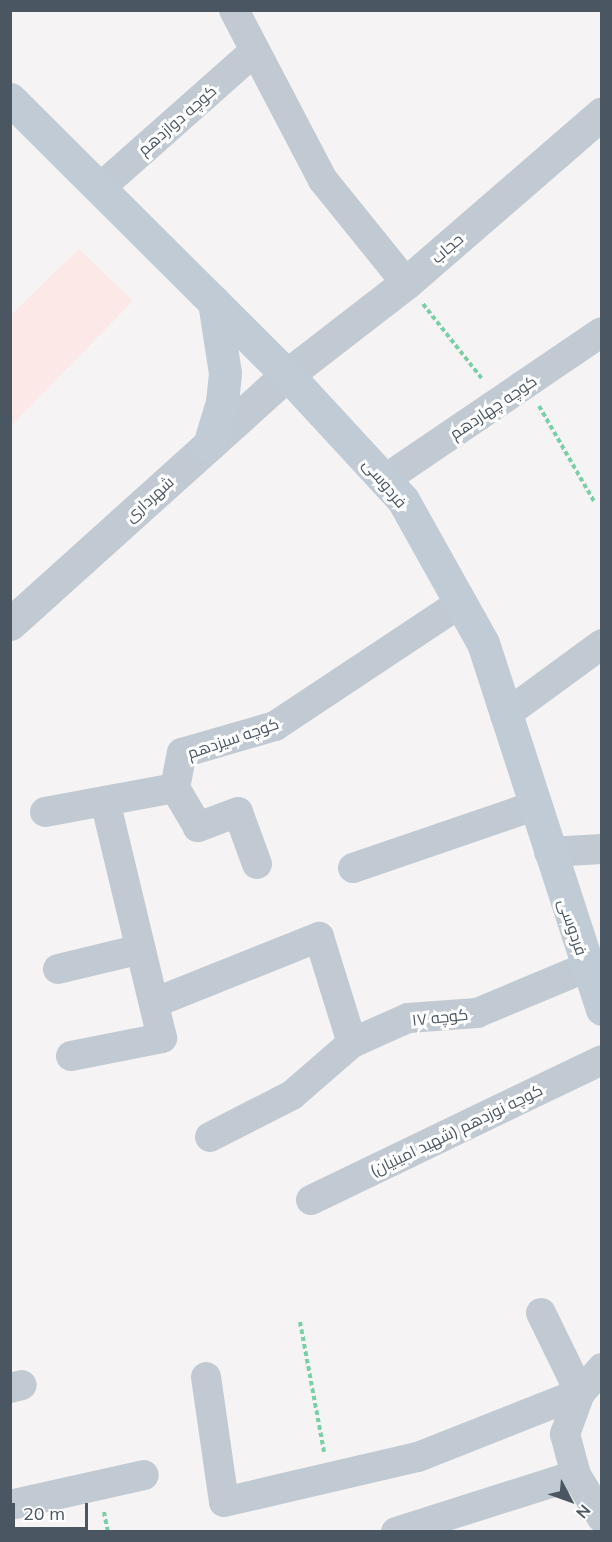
<!DOCTYPE html>
<html>
<head>
<meta charset="utf-8">
<style>
	body { margin:0 }
	#map { position:relative; width:612px; height:1542px; overflow:hidden; background:#f5f3f3; font-family:Mulish,Cairo,sans-serif }
	div>[style] { position:absolute }
	[style*='--x'] { left:calc(var(--x)*1px); top:calc(var(--y)*1px); width:calc(var(--w)*1px); rotate:calc(var(--a)*1deg) }
	.medical>* { inset:0; background:#fce8e6 }
	.path>* { height:4px; margin-top:-2px; transform-origin:0; background:repeating-linear-gradient(90deg,#7ad0a6 0 4.5px,transparent 0 7.5px) }
	.minor>* { height:30px; margin:-15px; padding:0 15px; transform-origin:15px; border-radius:15px; background:#c1cad2 }
	.tertiary>* { height:33px; margin:-16.5px; padding:0 16.5px; transform-origin:16.5px; border-radius:16.5px; background:#c1cad2 }
	.secondary>* { height:33px; margin:-16.5px; padding:0 16.5px; transform-origin:16.5px; border-radius:16.5px; background:#c1cbd6 }
	span { translate:-50% -50%; white-space:nowrap; text-align:center; line-height:1.15; -webkit-text-stroke:6px #fff; paint-order:stroke }
	.street-label { font-size:16px; color:#4a5661 }
	.frame { position:absolute; inset:0; border:12px solid #4a5661; pointer-events:none }
	.north { position:absolute; left:540px; top:1470px; width:60px; height:60px; -webkit-text-stroke:4px #fff; paint-order:stroke; rotate:131deg; font-size:16px; font-weight:700; line-height:24px; text-align:center; color:#4a5661 }
	.north::after { content:''; display:block; margin:auto; width:21px; height:27px; background:#4a5661; clip-path:polygon(50% 0,100% 100%,50% 72%,0 100%) }
	.scale { position:absolute; left:12px; top:1503px; width:76px; height:27px; box-sizing:border-box; border:3px solid #4a5661; border-top:0; padding-left:8px; font-size:18px; line-height:21px; white-space:nowrap; color:#4a5661; -webkit-text-stroke:4px #fff; paint-order:stroke }
</style>
</head>
<body>
<div id="map">
	<div class="medical">
		<i style="clip-path:polygon(79px 249px,133px 301px,11px 426px,11px 315px)"></i>
	</div>
	<div class="path">
		<i style="--x:423;--y:304;--w:97;--a:51.7"></i>
		<i style="--x:539;--y:406;--w:112;--a:60"></i>
		<i style="--x:300;--y:1322;--w:132;--a:79.5"></i>
		<i style="--x:104;--y:1512;--w:20;--a:79"></i>
	</div>
	<div class="minor">
		<i style="--x:234;--y:10;--w:192;--a:62.4"></i>
		<i style="--x:323;--y:180;--w:132;--a:51.1"></i>
		<i style="--x:100;--y:188;--w:207;--a:-41.5"></i>
		<i style="--x:384;--y:480;--w:263;--a:-34.2"></i>
		<i style="--x:505;--y:715;--w:120;--a:-36.2"></i>
		<i style="--x:45;--y:812;--w:132;--a:-10.5"></i>
		<i style="--x:549;--y:852;--w:53;--a:-3.2"></i>
		<i style="--x:257;--y:864;--w:55;--a:-110.1"></i>
		<i style="--x:238;--y:812;--w:43;--a:159.4"></i>
		<i style="--x:198;--y:827;--w:45;--a:-120.5"></i>
		<i style="--x:175;--y:788;--w:36;--a:-79"></i>
		<i style="--x:182;--y:753;--w:97;--a:-16.2"></i>
		<i style="--x:275;--y:726;--w:222;--a:-33.6"></i>
		<i style="--x:353;--y:868;--w:191;--a:-18.9"></i>
		<i style="--x:58;--y:969;--w:85;--a:-13.5"></i>
		<i style="--x:154;--y:1003;--w:178;--a:-21.8"></i>
		<i style="--x:319;--y:937;--w:111;--a:72.7"></i>
		<i style="--x:71;--y:1056;--w:93;--a:-11.2"></i>
		<i style="--x:162;--y:1038;--w:244;--a:-103.5"></i>
		<i style="--x:210;--y:1137;--w:92;--a:-27.1"></i>
		<i style="--x:292;--y:1095;--w:79;--a:-40.9"></i>
		<i style="--x:352;--y:1043;--w:61;--a:-24.1"></i>
		<i style="--x:408;--y:1018;--w:69;--a:-4.1"></i>
		<i style="--x:477;--y:1013;--w:119;--a:-22.7"></i>
		<i style="--x:311;--y:1200;--w:323;--a:-25.7"></i>
		<i style="--x:541;--y:1313;--w:89;--a:64"></i>
		<i style="--x:602;--y:1368;--w:33;--a:131"></i>
		<i style="--x:580;--y:1393;--w:44;--a:110.1"></i>
		<i style="--x:565;--y:1434;--w:42;--a:75"></i>
		<i style="--x:576;--y:1475;--w:50;--a:58.8"></i>
		<i style="--x:206;--y:1377;--w:126;--a:81.8"></i>
		<i style="--x:224;--y:1502;--w:199;--a:-13.1"></i>
		<i style="--x:418;--y:1457;--w:174;--a:-21.6"></i>
		<i style="--x:10;--y:1388;--w:12;--a:-14"></i>
		<i style="--x:10;--y:1505;--w:137;--a:-12.6"></i>
		<i style="--x:396;--y:1532;--w:189;--a:-17.6"></i>
	</div>
	<div class="tertiary">
		<i style="--x:10;--y:624;--w:372;--a:-42"></i>
		<i style="--x:287;--y:375;--w:150;--a:-37.7"></i>
		<i style="--x:406;--y:283;--w:259;--a:-40.9"></i>
	</div>
	<div class="secondary">
		<i style="--x:10;--y:99;--w:405;--a:44.9"></i>
		<i style="--x:297;--y:385;--w:156;--a:47.3"></i>
		<i style="--x:403;--y:500;--w:164;--a:60.8"></i>
		<i style="--x:483;--y:643;--w:385;--a:72"></i>
		<i style="--x:209;--y:445;--w:45;--a:-73.2"></i>
		<i style="--x:222;--y:402;--w:29;--a:-84"></i>
		<i style="--x:225;--y:373;--w:72;--a:-98.8"></i>
	</div>
	<div class="street-label">
		<span style="left:177px;top:120px;rotate:-41deg">کوچه دوازدهم</span>
		<span style="left:447px;top:248px;rotate:-41deg">حجاب</span>
		<span style="left:493px;top:407px;rotate:-34deg">کوچه چهاردهم</span>
		<span style="left:385px;top:483px;rotate:50deg">فردوسی</span>
		<span style="left:149px;top:499px;rotate:-42deg">شهرداری</span>
		<span style="left:233px;top:738px;rotate:-19deg">کوچه سیزدهم</span>
		<span style="left:573px;top:927px;rotate:71deg">فردوسی</span>
		<span style="left:440px;top:1017px;rotate:-6deg">۱۷ کوچه</span>
		<span style="left:456px;top:1130px;rotate:-26deg">کوچه نوزدهم (شهید امینیان)</span>
	</div>
	<div class="frame"></div>
	<div class="north">N</div>
	<div class="scale">20 m</div>
</div>
</body>
</html>
